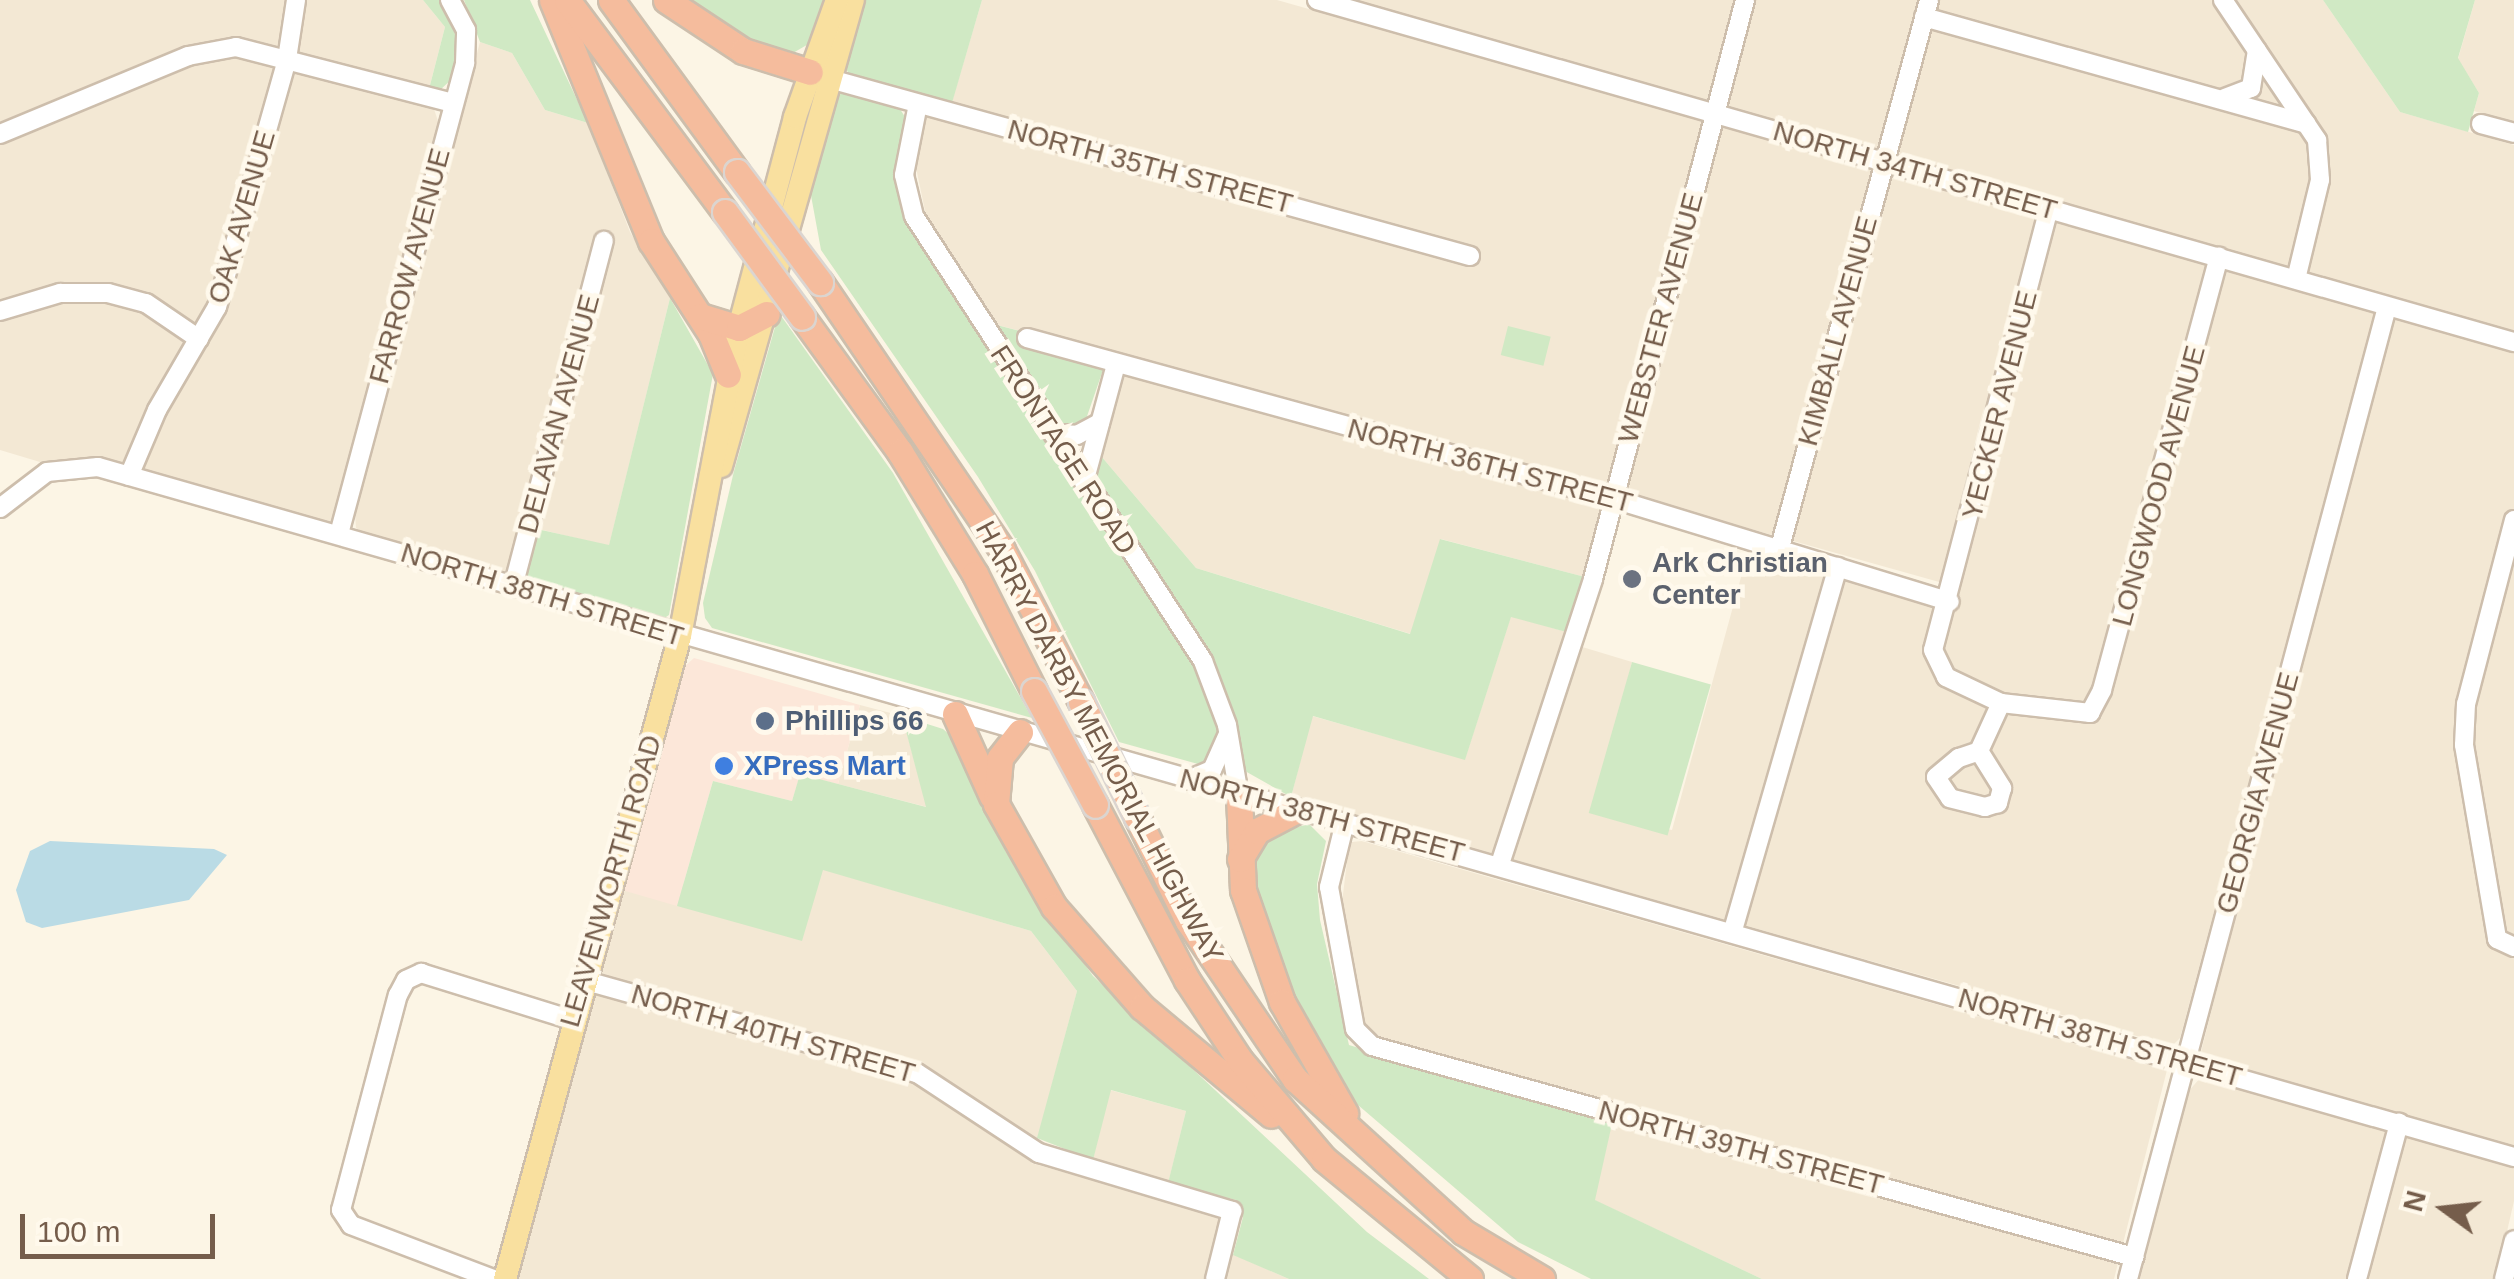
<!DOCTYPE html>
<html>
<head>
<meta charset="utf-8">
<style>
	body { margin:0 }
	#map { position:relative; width:2514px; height:1279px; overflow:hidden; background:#fcf5e5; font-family:Arial,sans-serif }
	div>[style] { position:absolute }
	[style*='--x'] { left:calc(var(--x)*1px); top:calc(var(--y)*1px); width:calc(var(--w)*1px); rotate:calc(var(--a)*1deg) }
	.residential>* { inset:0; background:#f3e8d4 }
	.commercial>* { inset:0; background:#fce7d9 }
	.green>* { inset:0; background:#d0e9c4; transform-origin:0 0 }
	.water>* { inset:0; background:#badbe5 }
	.roads { filter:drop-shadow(2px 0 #cdbeac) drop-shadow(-2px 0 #cdbeac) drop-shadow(0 2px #cdbeac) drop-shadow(0 -2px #cdbeac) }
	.minor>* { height:18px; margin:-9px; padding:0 9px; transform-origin:9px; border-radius:9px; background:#fff }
	.major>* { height:22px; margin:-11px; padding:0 11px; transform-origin:11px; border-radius:11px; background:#f9e09f }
	.highway>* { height:25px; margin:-12.5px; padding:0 12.5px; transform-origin:12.5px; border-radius:12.5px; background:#f5bc9d }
	.bridges { filter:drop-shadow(2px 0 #dbd5d0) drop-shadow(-2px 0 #dbd5d0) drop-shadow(0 2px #dbd5d0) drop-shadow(0 -2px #dbd5d0) }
	.highway-bridge>* { height:25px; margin:-12.5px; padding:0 12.5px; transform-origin:12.5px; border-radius:12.5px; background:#f5bc9d }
	.dots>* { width:28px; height:28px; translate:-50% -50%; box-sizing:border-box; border:5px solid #fff9ec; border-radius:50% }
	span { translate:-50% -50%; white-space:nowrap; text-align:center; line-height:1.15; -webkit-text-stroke:9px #fff9ec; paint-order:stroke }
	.street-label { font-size:28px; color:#755d4b }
	.worship-label { font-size:28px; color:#5b616d; font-weight:700 }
	.left { translate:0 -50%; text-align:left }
	.service-label { font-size:28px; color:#4e5e75; font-weight:700 }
	.shop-label { font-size:28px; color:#366cbe; font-weight:700 }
	.north { position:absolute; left:2394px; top:1159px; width:100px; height:100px; -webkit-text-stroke:8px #fff9ec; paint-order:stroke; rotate:285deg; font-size:28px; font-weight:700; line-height:40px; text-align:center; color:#755d4b }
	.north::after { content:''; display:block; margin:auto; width:35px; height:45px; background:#755d4b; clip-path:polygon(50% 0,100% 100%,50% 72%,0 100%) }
	.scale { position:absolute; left:20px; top:1214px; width:195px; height:45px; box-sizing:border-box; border:5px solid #755d4b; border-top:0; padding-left:12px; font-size:30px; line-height:35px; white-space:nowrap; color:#755d4b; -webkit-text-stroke:8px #fff9ec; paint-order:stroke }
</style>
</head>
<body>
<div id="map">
	<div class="residential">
		<i style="clip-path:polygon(0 0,423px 0,445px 27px,425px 104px,434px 109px,441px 130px,332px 523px,99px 461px,50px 465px,0 450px)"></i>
		<i style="clip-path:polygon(982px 0,1277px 0,1630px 100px,1635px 85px,1342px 0,1921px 0,1873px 166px,2463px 336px,2465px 318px,1897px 157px,1938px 0,2323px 0,2400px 112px,2514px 145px,2514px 1146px,2209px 1061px,2201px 1052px,2294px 685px,2276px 681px,2180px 1038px,2172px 1046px,1291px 797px,1312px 716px,1465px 759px,1511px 616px,1570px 633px,1579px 646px,1632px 662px,1593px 813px,1672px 830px,1749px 548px,1818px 575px,1953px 602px,1957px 587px,1445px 443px,1441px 463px,1603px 507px,1585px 577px,1441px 539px,1411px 634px,1196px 568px,1101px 456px,1128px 358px,989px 323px,928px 225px,915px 163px,919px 140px,925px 117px,946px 122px)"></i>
		<i style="clip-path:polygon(2475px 0,2514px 0,2514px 124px,2474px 111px,2479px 93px,2458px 59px)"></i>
		<i style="clip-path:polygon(480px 42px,512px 53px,545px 110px,588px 123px,630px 232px,670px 298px,609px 546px,522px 525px,508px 577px,367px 535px,356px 528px,355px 513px)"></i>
		<i style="clip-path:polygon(860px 705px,902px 716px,927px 807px,838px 784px)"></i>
		<i style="clip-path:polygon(1362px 841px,2167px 1070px,2114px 1279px,1762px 1279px,1594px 1200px,1616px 1105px,1390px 1042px,1363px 1026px,1341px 911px,1348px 853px,1352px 842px)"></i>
		<i style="clip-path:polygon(822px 869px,1031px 931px,1077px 991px,1031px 1163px,1088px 1179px,1110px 1090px,1186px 1111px,1164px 1200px,1220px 1218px,1214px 1246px,1289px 1279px,518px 1279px,622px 890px)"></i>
		<i style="clip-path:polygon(2201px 1077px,2514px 1168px,2514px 1201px,2496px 1279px,2140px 1279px,2187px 1093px)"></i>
	</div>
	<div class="commercial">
		<i style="clip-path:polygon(694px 658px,860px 705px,838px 784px,800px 775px,792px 801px,713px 781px,677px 906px,622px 890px,684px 667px)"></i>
	</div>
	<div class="green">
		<i style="clip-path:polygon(423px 0,442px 0,458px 42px,455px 76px,439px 91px,429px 89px,445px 27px)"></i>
		<i style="clip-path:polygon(464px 0,530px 0,588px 123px,545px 110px,512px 53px,480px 42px)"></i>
		<i style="clip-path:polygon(680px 0,827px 0,812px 42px,786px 57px)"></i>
		<i style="clip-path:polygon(862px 0,982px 0,952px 103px,850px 75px,844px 66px)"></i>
		<i style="clip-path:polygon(2323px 0,2475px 0,2458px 58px,2479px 93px,2468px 132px,2400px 112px)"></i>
		<i style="clip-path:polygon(842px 93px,900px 109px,905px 117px,895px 163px,911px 232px,1187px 651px,1217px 721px,1219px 738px,1208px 759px,1198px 764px,1119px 742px,1035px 571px,978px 477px,821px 250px,810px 190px,834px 99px)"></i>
		<i style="clip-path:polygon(670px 298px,713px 374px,669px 615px,660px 621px,525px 580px,537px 529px,609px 545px)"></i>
		<i style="clip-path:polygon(779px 313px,893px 473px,1032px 718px,712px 628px,705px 618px,703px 603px,734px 471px)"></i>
		<i style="clip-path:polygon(989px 323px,1020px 331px,1020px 344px,1103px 370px,1084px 425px,1075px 430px,1052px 421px)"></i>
		<i style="left:1508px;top:326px;width:44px;height:30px;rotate:14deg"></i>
		<i style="clip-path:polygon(1101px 456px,1196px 568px,1410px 634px,1440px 539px,1585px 577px,1570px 633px,1511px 617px,1465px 760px,1313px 716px,1291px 797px,1245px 771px,1220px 678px,1205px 647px,1095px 484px)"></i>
		<i style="left:1632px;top:662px;width:82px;height:157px;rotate:16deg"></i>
		<i style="clip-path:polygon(902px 716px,943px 729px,958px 742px,1006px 852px,1093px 976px,1367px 1232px,1429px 1279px,1289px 1279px,1233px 1255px,1243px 1217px,1236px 1200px,1168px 1183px,1186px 1111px,1111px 1090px,1093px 1160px,1037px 1138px,1077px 991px,1031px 931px,823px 870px,802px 941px,677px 906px,713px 781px,792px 801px,800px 774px,926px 807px)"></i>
		<i style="clip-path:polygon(1309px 824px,1326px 841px,1317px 884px,1320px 920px,1349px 1045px,1612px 1124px,1595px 1200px,1762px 1279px,1591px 1279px,1518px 1242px,1351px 1099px,1295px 1002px,1255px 880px,1258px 847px,1273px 833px)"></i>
	</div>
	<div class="water">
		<i style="clip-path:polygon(50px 841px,214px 849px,227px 855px,189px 900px,42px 928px,26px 922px,16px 890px,30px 851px)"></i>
	</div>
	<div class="roads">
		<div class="minor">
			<i style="--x:1317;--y:0;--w:1245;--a:15.95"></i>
			<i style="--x:2223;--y:0;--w:169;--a:56.1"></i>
			<i style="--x:2317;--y:140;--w:40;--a:85.7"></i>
			<i style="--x:2320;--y:180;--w:102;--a:103.6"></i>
			<i style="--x:1924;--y:17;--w:397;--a:15.6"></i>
			<i style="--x:830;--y:79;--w:664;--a:15.46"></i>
			<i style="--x:2225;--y:98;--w:28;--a:-21"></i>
			<i style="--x:2251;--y:88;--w:38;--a:-81"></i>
			<i style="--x:918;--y:104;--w:72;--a:101.2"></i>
			<i style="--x:904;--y:175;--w:42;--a:76.3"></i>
			<i style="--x:914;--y:216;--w:531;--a:57"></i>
			<i style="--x:1203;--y:661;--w:68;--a:69.4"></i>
			<i style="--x:1227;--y:725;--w:71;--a:80.3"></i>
			<i style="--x:2481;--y:124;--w:34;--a:15"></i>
			<i style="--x:0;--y:134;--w:204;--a:-22.5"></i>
			<i style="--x:188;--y:56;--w:49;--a:-10.6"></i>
			<i style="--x:236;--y:47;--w:224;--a:14.5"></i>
			<i style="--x:2049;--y:208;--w:457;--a:104.7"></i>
			<i style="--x:1933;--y:650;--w:30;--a:64"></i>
			<i style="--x:1946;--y:677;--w:61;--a:25.3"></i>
			<i style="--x:2001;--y:703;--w:90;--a:6.4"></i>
			<i style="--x:2090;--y:713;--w:26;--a:-62"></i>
			<i style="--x:2102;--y:690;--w:449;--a:-74.9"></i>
			<i style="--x:0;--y:311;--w:63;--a:-16.7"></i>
			<i style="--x:60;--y:293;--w:48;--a:0"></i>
			<i style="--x:108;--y:293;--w:39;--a:15"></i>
			<i style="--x:146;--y:303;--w:64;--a:34.2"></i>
			<i style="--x:1027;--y:338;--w:609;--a:15.34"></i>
			<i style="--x:1614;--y:499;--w:351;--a:17"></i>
			<i style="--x:1053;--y:434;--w:24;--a:2"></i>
			<i style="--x:1077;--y:435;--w:26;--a:-28"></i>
			<i style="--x:129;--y:476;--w:72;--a:-67"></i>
			<i style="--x:157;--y:410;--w:119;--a:-59.8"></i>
			<i style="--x:217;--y:307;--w:258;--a:-74.2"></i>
			<i style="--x:287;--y:59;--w:60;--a:-81.3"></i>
			<i style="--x:1084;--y:483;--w:123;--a:-74.9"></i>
			<i style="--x:0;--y:508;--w:59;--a:-37.5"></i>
			<i style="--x:47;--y:472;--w:51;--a:-5.6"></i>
			<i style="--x:98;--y:467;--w:2513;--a:15.94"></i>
			<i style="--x:2514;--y:520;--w:190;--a:104.6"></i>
			<i style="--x:2466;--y:704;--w:41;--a:92.8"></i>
			<i style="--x:2464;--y:745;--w:197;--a:80.3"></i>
			<i style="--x:2497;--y:939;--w:19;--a:25"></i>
			<i style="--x:339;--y:534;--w:488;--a:-75"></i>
			<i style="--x:465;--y:63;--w:33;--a:-88"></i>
			<i style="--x:466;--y:30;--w:34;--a:-118"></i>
			<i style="--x:1780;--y:547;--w:567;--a:-74.76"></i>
			<i style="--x:513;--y:587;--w:358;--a:-75.3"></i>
			<i style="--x:1979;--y:751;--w:44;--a:58.1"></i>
			<i style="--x:2002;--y:788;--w:16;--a:105"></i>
			<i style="--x:1998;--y:803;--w:14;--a:163"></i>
			<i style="--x:1985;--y:807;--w:36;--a:-166"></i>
			<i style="--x:1950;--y:798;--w:25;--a:-124"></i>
			<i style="--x:1936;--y:777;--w:30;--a:-40"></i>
			<i style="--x:1959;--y:758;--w:21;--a:-19"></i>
			<i style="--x:1979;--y:751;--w:53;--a:-65.4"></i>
			<i style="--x:1188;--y:780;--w:26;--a:-23"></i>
			<i style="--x:1212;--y:770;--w:37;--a:-66"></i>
			<i style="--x:1344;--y:826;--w:63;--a:103.8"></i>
			<i style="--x:1329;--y:887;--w:144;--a:79.6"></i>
			<i style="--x:1355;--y:1029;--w:24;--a:45"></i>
			<i style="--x:1372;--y:1046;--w:791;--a:15.48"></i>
			<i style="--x:1500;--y:864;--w:300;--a:-71.9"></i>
			<i style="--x:1593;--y:579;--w:599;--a:-75.29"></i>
			<i style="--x:1733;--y:930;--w:378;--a:-73.9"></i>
			<i style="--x:583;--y:980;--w:347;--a:15.6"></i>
			<i style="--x:917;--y:1073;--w:146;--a:33.3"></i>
			<i style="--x:1039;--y:1153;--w:202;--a:16.7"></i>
			<i style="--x:1232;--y:1211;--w:70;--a:104"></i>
			<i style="--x:493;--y:1279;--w:152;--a:-159.2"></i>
			<i style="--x:351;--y:1225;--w:18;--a:-124"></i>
			<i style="--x:341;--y:1210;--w:222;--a:-75.2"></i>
			<i style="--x:398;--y:995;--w:17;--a:-62"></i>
			<i style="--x:406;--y:980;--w:17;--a:-25"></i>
			<i style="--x:421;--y:973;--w:158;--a:17.3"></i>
			<i style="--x:2128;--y:1279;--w:1006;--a:-75.08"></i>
			<i style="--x:2357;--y:1279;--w:162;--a:-74.9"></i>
			<i style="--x:2504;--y:1279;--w:40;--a:-75.6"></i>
		</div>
		<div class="major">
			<i style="--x:721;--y:466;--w:484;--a:-74.2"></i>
			<i style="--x:505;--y:1279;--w:666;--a:-74.78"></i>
			<i style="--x:680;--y:636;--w:314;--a:-79.2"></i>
			<i style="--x:739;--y:328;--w:218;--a:-75.1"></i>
			<i style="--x:795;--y:117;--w:124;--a:-70.3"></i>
		</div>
		<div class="highway">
			<i style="--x:552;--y:0;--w:261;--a:67.7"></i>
			<i style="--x:651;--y:241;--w:111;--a:57.2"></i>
			<i style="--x:711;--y:334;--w:44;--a:67.5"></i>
			<i style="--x:567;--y:0;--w:264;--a:53.3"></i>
			<i style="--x:611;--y:0;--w:213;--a:53.8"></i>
			<i style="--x:666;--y:0;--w:92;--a:33.5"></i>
			<i style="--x:743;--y:51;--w:70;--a:17.4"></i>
			<i style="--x:820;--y:282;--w:324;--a:55.8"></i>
			<i style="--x:1002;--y:550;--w:171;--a:62.5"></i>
			<i style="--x:700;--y:316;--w:41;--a:17.1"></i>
			<i style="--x:739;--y:328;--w:31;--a:-27"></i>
			<i style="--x:802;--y:317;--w:167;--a:54"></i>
			<i style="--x:900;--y:452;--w:143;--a:58.4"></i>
			<i style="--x:975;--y:574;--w:131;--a:63.2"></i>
			<i style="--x:955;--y:714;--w:90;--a:65.7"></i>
			<i style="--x:1020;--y:732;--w:33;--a:128"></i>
			<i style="--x:1000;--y:758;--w:46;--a:95"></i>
			<i style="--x:996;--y:804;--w:118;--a:60.6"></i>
			<i style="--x:1054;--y:907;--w:133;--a:48.7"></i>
			<i style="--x:1142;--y:1007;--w:168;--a:39.9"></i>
			<i style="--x:1239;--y:795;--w:95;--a:87.6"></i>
			<i style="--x:1243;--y:890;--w:119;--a:70.8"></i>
			<i style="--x:1282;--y:1002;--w:128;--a:60.4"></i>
			<i style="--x:1095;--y:805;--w:198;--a:62.3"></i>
			<i style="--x:1187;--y:980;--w:95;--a:56.6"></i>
			<i style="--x:1239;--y:1059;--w:131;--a:49.6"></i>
			<i style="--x:1324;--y:1159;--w:189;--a:39.4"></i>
			<i style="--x:1137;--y:817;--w:116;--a:63.9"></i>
			<i style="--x:1188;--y:921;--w:191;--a:55.9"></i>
			<i style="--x:1295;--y:1079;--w:227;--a:42.3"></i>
			<i style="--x:1463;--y:1232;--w:92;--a:30.7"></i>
			<i style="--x:1240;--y:859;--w:33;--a:-59"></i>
			<i style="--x:1257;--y:831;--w:43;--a:-27.8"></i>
		</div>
	</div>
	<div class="bridges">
		<div class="highway-bridge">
			<i style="--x:737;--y:172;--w:138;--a:53"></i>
			<i style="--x:725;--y:212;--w:130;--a:53.7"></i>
			<i style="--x:1034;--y:691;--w:129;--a:61.8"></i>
			<i style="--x:1081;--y:702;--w:128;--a:64"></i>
		</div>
	</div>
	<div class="dots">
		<i style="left:1632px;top:579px;background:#6b7280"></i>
		<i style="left:765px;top:721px;background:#5c6f8a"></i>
		<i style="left:724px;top:766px;background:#3f7fe0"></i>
	</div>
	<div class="street-label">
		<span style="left:1150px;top:167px;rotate:15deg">NORTH 35TH STREET</span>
		<span style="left:1915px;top:171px;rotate:16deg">NORTH 34TH STREET</span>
		<span style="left:242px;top:217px;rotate:-74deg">OAK AVENUE</span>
		<span style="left:410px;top:266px;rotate:-75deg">FARROW AVENUE</span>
		<span style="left:1661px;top:318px;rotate:-75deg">WEBSTER AVENUE</span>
		<span style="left:1838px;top:331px;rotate:-75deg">KIMBALL AVENUE</span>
		<span style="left:2000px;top:405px;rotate:-76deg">YECKER AVENUE</span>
		<span style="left:559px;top:414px;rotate:-75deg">DELAVAN AVENUE</span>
		<span style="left:1063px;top:450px;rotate:57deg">FRONTAGE ROAD</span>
		<span style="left:1490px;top:466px;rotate:15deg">NORTH 36TH STREET</span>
		<span style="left:2159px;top:486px;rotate:-75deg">LONGWOOD AVENUE</span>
		<span style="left:542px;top:595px;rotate:17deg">NORTH 38TH STREET</span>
		<span style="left:1099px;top:742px;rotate:62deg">HARRY DARBY MEMORIAL HIGHWAY</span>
		<span style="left:2258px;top:793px;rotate:-75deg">GEORGIA AVENUE</span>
		<span style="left:1322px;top:816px;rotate:15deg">NORTH 38TH STREET</span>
		<span style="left:611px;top:881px;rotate:-74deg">LEAVENWORTH ROAD</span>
		<span style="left:773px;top:1034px;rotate:16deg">NORTH 40TH STREET</span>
		<span style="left:2100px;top:1038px;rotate:16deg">NORTH 38TH STREET</span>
		<span style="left:1741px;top:1148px;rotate:15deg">NORTH 39TH STREET</span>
	</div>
	<div class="worship-label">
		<span class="left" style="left:1652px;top:579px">Ark Christian<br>Center</span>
	</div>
	<div class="service-label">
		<span class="left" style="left:785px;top:721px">Phillips 66</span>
	</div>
	<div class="shop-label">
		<span class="left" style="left:744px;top:766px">XPress Mart</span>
	</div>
	<div class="north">N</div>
	<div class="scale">100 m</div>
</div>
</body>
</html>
